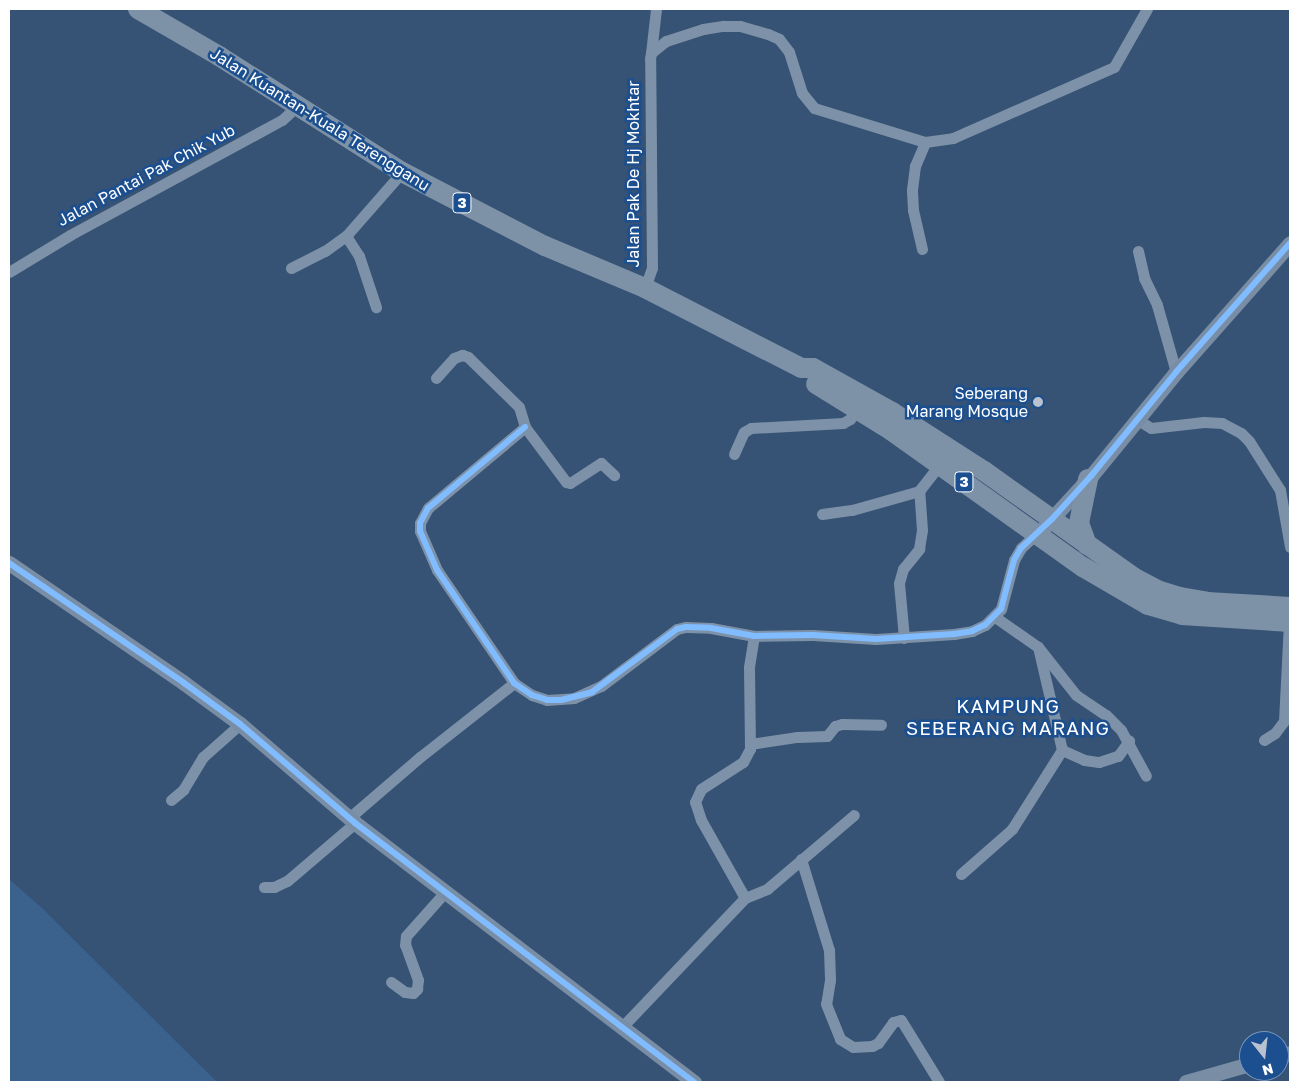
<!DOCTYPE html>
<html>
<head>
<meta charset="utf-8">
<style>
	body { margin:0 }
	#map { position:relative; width:1299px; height:1091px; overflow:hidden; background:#365274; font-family:"Golos Text",sans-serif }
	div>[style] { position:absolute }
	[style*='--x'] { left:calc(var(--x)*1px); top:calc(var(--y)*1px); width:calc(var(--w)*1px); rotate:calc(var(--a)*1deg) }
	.water>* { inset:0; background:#3b618d }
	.street>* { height:11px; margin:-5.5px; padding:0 5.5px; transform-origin:5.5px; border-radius:5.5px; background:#7d92a8 }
	.secondary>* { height:15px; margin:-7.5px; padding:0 7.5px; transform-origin:7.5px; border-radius:7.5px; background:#798da4 }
	.highway>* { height:20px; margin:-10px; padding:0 10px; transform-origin:10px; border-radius:10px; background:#7e92a7 }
	.cycleway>* { height:6px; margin:-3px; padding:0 3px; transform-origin:3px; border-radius:3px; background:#80bcff }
	.dots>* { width:14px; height:14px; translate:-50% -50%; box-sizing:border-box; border:2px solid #1b4f8f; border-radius:50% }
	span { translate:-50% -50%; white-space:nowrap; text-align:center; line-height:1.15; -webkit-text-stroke:5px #1b4f8f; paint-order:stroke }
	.shield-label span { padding:1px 4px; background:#1b4f8f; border:1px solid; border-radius:4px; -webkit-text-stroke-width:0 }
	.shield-label { font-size:15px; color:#fff; font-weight:700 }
	.street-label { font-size:16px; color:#fff }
	.poi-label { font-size:16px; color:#fff }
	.right { translate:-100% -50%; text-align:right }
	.quarter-label { font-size:19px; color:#fff; letter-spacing:1px }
	.frame { position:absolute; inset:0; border:10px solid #fff; pointer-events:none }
	.north { position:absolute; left:1239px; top:1031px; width:50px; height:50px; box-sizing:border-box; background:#1b4f8f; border:1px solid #7695bc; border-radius:50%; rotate:164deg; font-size:14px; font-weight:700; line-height:20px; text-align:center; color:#fff }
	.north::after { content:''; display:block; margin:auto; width:18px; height:22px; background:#b9c2ce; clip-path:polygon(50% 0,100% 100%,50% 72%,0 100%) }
</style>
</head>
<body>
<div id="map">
	<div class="water">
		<i style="clip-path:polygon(9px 879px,42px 908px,217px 1082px,9px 1082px)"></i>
	</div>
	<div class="street">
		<i style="--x:651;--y:53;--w:44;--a:-83.5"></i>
		<i style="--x:346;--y:236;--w:24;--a:57"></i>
		<i style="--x:359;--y:256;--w:54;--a:71.6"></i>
		<i style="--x:922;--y:249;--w:40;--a:-103"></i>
		<i style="--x:913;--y:210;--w:20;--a:-93"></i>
		<i style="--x:912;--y:190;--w:24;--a:-83"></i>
		<i style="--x:915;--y:166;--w:26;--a:-67"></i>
		<i style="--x:1138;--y:251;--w:28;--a:77"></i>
		<i style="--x:1144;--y:278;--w:30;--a:64"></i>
		<i style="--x:1157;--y:305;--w:70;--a:74.2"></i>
		<i style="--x:291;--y:268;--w:38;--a:-27"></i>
		<i style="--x:325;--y:251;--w:26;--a:-36"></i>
		<i style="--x:346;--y:236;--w:85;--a:-48.8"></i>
		<i style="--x:9;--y:272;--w:71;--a:-31.2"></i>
		<i style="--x:70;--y:235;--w:241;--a:-28.5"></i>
		<i style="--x:282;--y:120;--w:21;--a:-43"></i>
		<i style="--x:645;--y:288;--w:21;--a:-71"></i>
		<i style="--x:652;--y:268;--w:209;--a:-90.5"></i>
		<i style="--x:650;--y:59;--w:6;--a:-81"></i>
		<i style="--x:651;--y:53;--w:19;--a:-39"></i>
		<i style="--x:666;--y:41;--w:39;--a:-18"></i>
		<i style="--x:703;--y:29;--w:20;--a:-9"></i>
		<i style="--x:723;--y:26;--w:17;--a:0"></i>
		<i style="--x:740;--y:26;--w:29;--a:16"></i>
		<i style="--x:768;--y:34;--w:12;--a:24"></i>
		<i style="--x:779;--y:39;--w:16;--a:52"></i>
		<i style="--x:789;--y:52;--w:43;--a:72.4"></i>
		<i style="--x:802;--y:93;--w:19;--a:51"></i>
		<i style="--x:814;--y:108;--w:116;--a:17"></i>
		<i style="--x:925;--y:142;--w:28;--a:-8"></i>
		<i style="--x:953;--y:138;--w:176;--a:-23.8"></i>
		<i style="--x:1114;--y:67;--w:67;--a:-60.4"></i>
		<i style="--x:436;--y:378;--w:27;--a:-48"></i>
		<i style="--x:454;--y:358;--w:9;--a:-21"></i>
		<i style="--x:462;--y:355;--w:6;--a:18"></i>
		<i style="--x:468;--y:357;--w:71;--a:44.4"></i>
		<i style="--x:519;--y:407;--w:21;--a:73"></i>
		<i style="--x:525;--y:427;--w:69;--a:53.3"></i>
		<i style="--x:566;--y:482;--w:4;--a:14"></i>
		<i style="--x:570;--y:483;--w:37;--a:-33"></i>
		<i style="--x:601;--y:463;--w:18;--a:43"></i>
		<i style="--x:1138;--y:420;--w:15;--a:32"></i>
		<i style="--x:1151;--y:428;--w:53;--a:-6.5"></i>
		<i style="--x:1204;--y:422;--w:18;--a:3"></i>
		<i style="--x:1222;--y:423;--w:21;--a:28"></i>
		<i style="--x:1241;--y:433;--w:11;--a:45"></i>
		<i style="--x:1249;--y:441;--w:58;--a:57.7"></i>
		<i style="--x:1280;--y:490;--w:58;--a:80"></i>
		<i style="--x:525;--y:427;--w:126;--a:140.1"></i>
		<i style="--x:428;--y:508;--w:17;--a:118"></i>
		<i style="--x:420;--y:523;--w:8;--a:90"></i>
		<i style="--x:420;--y:531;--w:43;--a:66.4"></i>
		<i style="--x:437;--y:570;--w:137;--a:55.7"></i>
		<i style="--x:514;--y:683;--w:22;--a:34"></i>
		<i style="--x:532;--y:695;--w:16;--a:18"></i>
		<i style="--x:547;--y:700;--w:27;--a:-4"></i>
		<i style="--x:574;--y:698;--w:30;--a:-24"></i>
		<i style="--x:601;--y:686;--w:95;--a:-36.9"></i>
		<i style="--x:677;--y:629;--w:9;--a:-13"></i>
		<i style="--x:686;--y:627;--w:25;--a:2"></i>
		<i style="--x:711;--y:628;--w:44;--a:10.5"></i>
		<i style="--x:754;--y:636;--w:59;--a:-1"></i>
		<i style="--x:813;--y:635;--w:63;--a:3.6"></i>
		<i style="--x:876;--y:639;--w:78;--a:-3.7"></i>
		<i style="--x:954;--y:634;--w:18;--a:-9"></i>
		<i style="--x:972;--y:631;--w:14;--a:-25"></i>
		<i style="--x:985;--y:625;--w:23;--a:-45"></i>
		<i style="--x:1001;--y:609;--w:51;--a:-75.1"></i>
		<i style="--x:1014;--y:560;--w:14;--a:-60"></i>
		<i style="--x:1021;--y:548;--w:21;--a:-43"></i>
		<i style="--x:734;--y:454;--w:24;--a:-66"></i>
		<i style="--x:744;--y:432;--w:8;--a:-30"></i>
		<i style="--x:751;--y:428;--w:92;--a:-3.1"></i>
		<i style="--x:843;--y:423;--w:8;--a:-30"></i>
		<i style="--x:850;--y:419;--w:11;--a:-52"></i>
		<i style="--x:822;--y:514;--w:30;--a:-8"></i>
		<i style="--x:852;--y:510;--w:70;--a:-15.8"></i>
		<i style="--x:995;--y:617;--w:52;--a:34.9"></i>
		<i style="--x:1038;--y:647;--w:61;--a:51.6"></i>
		<i style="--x:1076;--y:695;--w:36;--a:34"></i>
		<i style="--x:1106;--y:715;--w:21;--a:45"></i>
		<i style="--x:1121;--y:730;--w:52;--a:61.5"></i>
		<i style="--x:904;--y:638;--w:55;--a:-95.2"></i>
		<i style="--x:899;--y:583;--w:15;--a:-74"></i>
		<i style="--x:903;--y:569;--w:26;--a:-51"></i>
		<i style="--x:919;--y:549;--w:19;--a:-81"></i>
		<i style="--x:922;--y:530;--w:39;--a:-94"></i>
		<i style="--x:919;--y:491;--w:33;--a:-52"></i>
		<i style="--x:1264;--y:740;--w:13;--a:-32"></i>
		<i style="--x:1275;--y:733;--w:15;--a:-53"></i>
		<i style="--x:1284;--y:721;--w:99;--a:-87.1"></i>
		<i style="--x:750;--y:744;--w:48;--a:-8.5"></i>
		<i style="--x:797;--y:737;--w:30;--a:-2"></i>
		<i style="--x:827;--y:736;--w:13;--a:-51"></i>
		<i style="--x:835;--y:726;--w:7;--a:-16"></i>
		<i style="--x:842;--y:724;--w:39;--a:1"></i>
		<i style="--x:1062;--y:750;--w:24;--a:24"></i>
		<i style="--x:1084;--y:760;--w:15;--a:8"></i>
		<i style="--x:1099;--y:762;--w:20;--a:-18"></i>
		<i style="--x:1118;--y:756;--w:19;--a:-54"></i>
		<i style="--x:171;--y:800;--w:16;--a:-40"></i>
		<i style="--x:183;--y:790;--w:39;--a:-59"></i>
		<i style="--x:203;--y:757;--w:50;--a:-41.7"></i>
		<i style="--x:349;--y:818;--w:94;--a:-40.7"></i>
		<i style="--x:420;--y:757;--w:120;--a:-38.2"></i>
		<i style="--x:801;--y:859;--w:95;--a:72.9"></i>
		<i style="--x:829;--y:950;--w:30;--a:88"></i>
		<i style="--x:830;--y:980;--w:24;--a:99"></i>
		<i style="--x:826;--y:1004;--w:38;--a:68"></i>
		<i style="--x:840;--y:1039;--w:15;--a:32"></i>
		<i style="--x:853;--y:1047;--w:19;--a:-3"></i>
		<i style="--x:872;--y:1046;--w:7;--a:-27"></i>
		<i style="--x:878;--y:1043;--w:26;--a:-54"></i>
		<i style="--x:893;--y:1022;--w:8;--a:-14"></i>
		<i style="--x:901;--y:1020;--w:73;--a:58.5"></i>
		<i style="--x:961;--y:874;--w:68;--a:-41.4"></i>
		<i style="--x:1012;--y:829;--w:93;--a:-57.7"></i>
		<i style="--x:1062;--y:750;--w:106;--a:-103.1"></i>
		<i style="--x:264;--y:887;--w:10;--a:0"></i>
		<i style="--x:274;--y:887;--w:14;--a:-25"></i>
		<i style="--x:287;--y:881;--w:89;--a:-40.5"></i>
		<i style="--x:745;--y:898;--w:24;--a:-22"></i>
		<i style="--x:767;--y:889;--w:114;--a:-40.4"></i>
		<i style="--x:391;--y:982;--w:17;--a:36"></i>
		<i style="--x:405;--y:992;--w:8;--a:7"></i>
		<i style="--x:413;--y:993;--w:6;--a:-45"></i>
		<i style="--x:417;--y:989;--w:9;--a:-84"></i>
		<i style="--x:418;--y:980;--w:37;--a:-110"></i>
		<i style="--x:405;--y:945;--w:9;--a:-84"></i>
		<i style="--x:406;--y:936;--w:59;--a:-48.4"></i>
		<i style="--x:622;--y:1027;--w:178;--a:-46.4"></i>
		<i style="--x:745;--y:898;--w:90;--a:-119.4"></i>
		<i style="--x:701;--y:820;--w:19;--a:-108"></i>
		<i style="--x:695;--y:802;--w:14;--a:-65"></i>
		<i style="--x:701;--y:789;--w:50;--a:-32.7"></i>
		<i style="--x:743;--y:762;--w:15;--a:-62"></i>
		<i style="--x:750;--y:749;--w:82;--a:-90.7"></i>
		<i style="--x:749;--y:667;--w:31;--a:-81"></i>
	</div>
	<div class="secondary">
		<i style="--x:1045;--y:526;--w:68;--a:-47.4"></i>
		<i style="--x:1091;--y:476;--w:134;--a:-50.7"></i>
		<i style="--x:1176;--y:372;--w:172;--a:-48.5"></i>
		<i style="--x:9;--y:563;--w:212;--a:34.4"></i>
		<i style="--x:184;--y:683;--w:69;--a:36.2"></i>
		<i style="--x:240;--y:724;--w:152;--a:40.7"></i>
		<i style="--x:355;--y:823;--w:427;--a:37.4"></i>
		<i style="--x:1279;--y:1056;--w:11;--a:-15"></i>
		<i style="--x:1186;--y:1082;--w:66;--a:-15.9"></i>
	</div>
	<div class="highway">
		<i style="--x:138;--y:9;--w:94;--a:30.1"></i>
		<i style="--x:219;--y:56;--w:217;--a:32.4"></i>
		<i style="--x:402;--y:172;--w:161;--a:27.4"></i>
		<i style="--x:545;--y:246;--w:108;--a:22.8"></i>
		<i style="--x:645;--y:288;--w:175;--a:27.1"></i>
		<i style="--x:801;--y:368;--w:12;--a:0"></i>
		<i style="--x:813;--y:368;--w:90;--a:29.1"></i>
		<i style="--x:892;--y:412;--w:109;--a:32.7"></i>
		<i style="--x:984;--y:471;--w:183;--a:35.4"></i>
		<i style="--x:1133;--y:577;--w:27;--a:28"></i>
		<i style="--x:1157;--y:590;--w:24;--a:17"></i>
		<i style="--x:1180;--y:597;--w:27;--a:10"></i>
		<i style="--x:1207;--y:602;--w:83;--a:3.4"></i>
		<i style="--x:816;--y:384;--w:89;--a:31.7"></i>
		<i style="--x:892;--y:431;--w:234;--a:35.5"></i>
		<i style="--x:1083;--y:567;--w:75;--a:30.3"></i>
		<i style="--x:1148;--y:605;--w:35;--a:16"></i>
		<i style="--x:1182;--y:615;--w:108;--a:3.7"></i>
		<i style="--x:1087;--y:545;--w:23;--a:-110"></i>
		<i style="--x:1079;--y:523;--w:45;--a:-78.4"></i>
	</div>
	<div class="cycleway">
		<i style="--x:525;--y:427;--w:126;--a:140.1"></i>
		<i style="--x:428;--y:508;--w:17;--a:118"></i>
		<i style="--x:420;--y:523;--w:8;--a:90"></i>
		<i style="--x:420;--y:531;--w:43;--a:66.4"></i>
		<i style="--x:437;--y:570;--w:137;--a:55.7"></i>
		<i style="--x:514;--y:683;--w:22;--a:34"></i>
		<i style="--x:532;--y:695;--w:16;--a:18"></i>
		<i style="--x:547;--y:700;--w:14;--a:0"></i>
		<i style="--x:561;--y:700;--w:32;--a:-14"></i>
		<i style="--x:592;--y:692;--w:106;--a:-36.5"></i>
		<i style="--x:677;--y:629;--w:9;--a:-13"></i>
		<i style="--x:686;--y:627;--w:25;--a:2"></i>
		<i style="--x:711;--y:628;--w:44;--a:10.5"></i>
		<i style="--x:754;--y:636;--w:59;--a:-1"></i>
		<i style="--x:813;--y:635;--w:63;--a:3.6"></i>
		<i style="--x:876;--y:639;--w:78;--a:-3.7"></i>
		<i style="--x:954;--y:634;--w:18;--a:-9"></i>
		<i style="--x:972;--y:631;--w:14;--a:-25"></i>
		<i style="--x:985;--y:625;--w:23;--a:-45"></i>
		<i style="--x:1001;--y:609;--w:51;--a:-75.1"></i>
		<i style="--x:1014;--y:560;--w:14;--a:-60"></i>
		<i style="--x:1021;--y:548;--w:42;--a:-43.1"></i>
		<i style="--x:1052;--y:519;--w:58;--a:-47.8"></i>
		<i style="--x:1091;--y:476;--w:134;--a:-50.7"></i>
		<i style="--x:1176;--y:372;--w:172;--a:-48.5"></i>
		<i style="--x:9;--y:563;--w:212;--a:34.4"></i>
		<i style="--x:184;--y:683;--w:69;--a:36.2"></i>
		<i style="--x:240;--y:724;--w:152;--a:40.7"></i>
		<i style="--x:355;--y:823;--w:427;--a:37.4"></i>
	</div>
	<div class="dots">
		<i style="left:1038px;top:402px;background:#b9c2ce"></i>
	</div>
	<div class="shield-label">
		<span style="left:462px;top:203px">3</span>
		<span style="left:964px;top:482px">3</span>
	</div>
	<div class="street-label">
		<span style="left:320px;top:119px;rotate:32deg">Jalan Kuantan-Kuala Terengganu</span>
		<span style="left:633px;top:174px;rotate:-90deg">Jalan Pak De Hj Mokhtar</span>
		<span style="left:146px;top:175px;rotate:-28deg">Jalan Pantai Pak Chik Yub</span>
	</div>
	<div class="poi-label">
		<span class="right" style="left:1028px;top:402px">Seberang<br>Marang Mosque</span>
	</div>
	<div class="quarter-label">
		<span style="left:1008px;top:717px">KAMPUNG<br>SEBERANG MARANG</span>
	</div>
	<div class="frame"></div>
	<div class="north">N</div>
</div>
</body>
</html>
